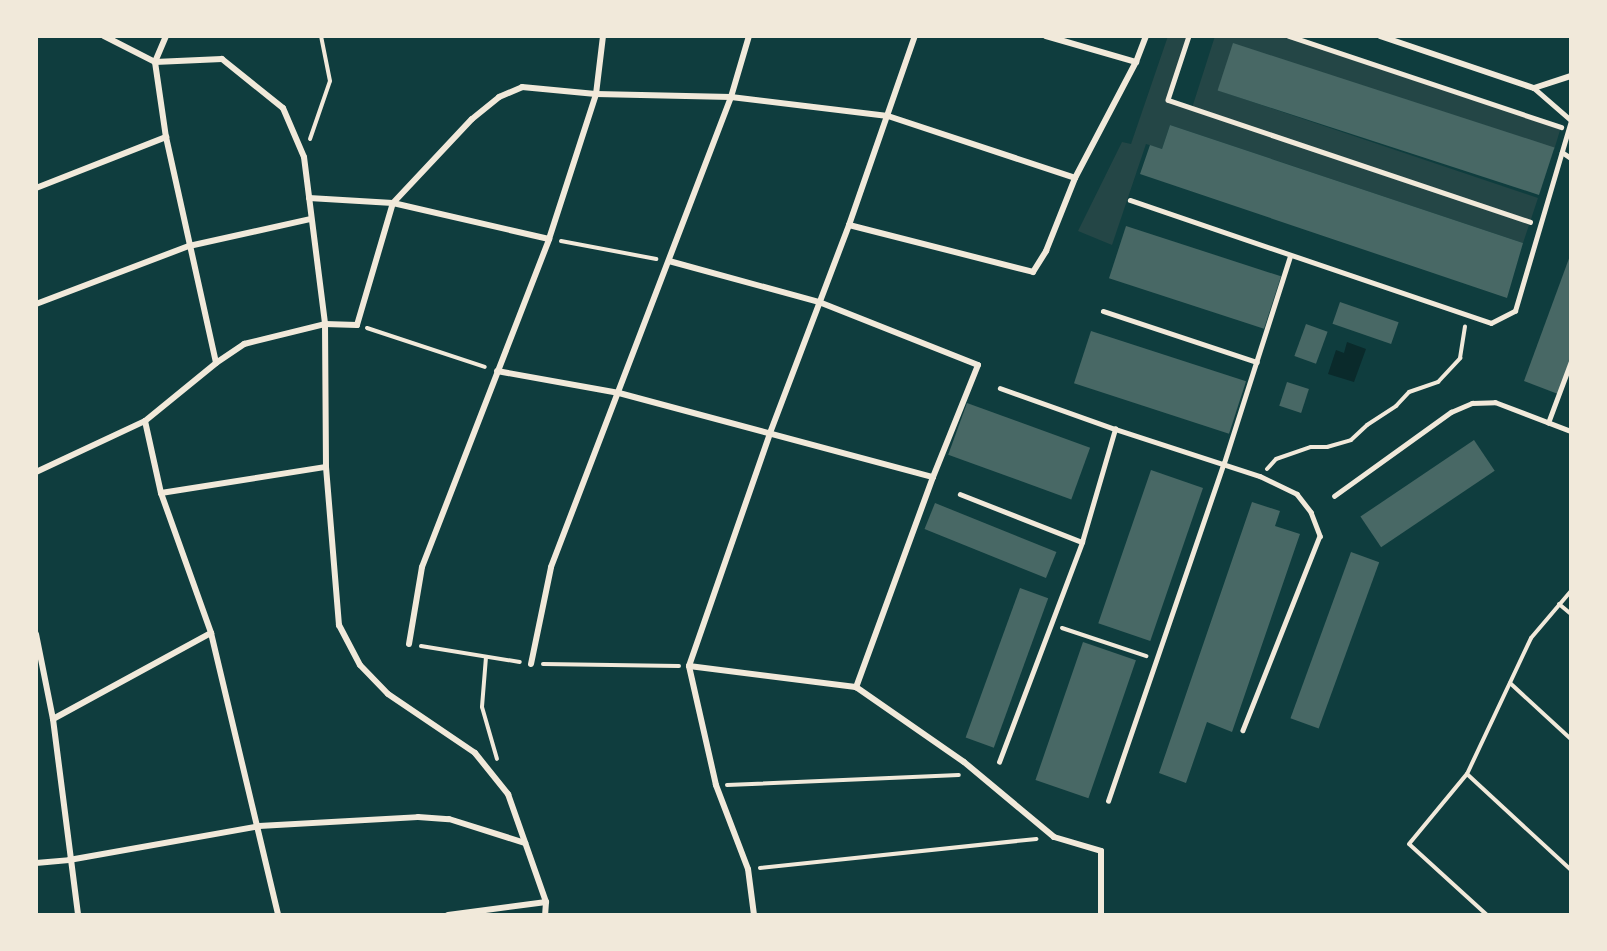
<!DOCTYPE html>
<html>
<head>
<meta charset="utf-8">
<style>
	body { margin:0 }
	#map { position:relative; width:1607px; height:951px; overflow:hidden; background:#0f3d3e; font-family:Lato,sans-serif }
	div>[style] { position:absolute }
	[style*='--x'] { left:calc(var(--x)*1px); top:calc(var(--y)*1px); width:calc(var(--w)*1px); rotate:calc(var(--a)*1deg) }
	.green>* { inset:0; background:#244646 }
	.water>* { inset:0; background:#0a2a2b }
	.building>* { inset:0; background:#486865; transform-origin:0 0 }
	.path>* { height:4px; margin:-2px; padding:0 2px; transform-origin:2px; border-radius:2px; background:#f1e9da }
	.service>* { height:4.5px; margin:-2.25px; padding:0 2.25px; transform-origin:2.25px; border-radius:2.25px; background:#f1e9da }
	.minor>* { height:6px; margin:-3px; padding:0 3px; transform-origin:3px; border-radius:3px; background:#f1e9da }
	span { translate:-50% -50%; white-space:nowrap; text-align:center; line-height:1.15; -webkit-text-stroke:5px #f1e9da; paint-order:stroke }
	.frame { position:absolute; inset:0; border:38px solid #f1e9da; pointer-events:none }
</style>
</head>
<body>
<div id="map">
	<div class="green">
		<i style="clip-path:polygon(1168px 36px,1189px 36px,1168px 100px,1192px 108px,1215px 36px,1289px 36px,1561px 127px,1554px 150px,1217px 90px,1538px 198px,1523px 243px,1170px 125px,1162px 149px,1146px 144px,1112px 245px,1078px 231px,1122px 142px,1131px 144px)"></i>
	</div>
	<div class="water">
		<i style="clip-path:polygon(1347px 342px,1366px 349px,1354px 382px,1328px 374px,1336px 350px,1344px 353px)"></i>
	</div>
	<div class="building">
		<i style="left:1233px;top:43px;width:338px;height:50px;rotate:18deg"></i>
		<i style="clip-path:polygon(1170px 125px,1523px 243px,1507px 298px,1140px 174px,1150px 145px,1162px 149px)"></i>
		<i style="left:1126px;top:226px;width:163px;height:55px;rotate:18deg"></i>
		<i style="clip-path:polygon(1571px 253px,1571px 357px,1558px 394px,1524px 381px)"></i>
		<i style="left:1340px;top:302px;width:62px;height:23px;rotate:19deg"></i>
		<i style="left:1306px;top:324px;width:23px;height:34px;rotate:20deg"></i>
		<i style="left:1091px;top:331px;width:163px;height:55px;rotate:18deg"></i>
		<i style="left:1287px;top:382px;width:23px;height:25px;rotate:18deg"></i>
		<i style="left:967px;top:403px;width:131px;height:55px;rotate:20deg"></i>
		<i style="left:1474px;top:440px;width:37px;height:137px;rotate:56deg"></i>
		<i style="left:1151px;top:470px;width:55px;height:162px;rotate:19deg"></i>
		<i style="clip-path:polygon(1252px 502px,1280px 511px,1275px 526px,1300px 534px,1232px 732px,1207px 722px,1186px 783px,1159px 773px)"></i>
		<i style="left:935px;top:503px;width:131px;height:28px;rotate:22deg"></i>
		<i style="left:1351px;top:552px;width:30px;height:177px;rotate:20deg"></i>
		<i style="left:1020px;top:588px;width:30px;height:159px;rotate:20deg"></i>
		<i style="left:1083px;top:642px;width:56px;height:146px;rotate:19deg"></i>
	</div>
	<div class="path">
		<i style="--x:310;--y:139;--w:61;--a:-71"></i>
		<i style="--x:330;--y:81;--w:46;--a:-101.3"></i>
		<i style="--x:561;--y:241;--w:97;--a:10.7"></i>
		<i style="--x:367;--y:328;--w:124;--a:18.3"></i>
		<i style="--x:1267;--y:469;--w:13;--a:-48"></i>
		<i style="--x:1276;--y:459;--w:37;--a:-19"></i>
		<i style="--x:1311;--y:447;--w:16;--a:0"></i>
		<i style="--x:1327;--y:447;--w:25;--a:-16"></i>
		<i style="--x:1351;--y:440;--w:22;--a:-43"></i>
		<i style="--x:1367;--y:425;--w:35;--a:-33"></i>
		<i style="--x:1396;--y:406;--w:19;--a:-47"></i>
		<i style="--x:1409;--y:392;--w:31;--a:-19"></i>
		<i style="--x:1438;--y:382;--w:33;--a:-47"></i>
		<i style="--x:1460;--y:358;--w:32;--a:-81"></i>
		<i style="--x:1559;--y:604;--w:16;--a:40"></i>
		<i style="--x:1062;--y:628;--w:89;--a:18.4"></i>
		<i style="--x:421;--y:646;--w:100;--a:9.2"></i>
		<i style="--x:486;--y:657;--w:50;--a:94.6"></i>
		<i style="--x:482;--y:707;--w:54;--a:73.9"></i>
		<i style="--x:543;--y:664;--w:136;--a:0.8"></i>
		<i style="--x:1510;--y:683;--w:83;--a:42.6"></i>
		<i style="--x:1467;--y:774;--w:142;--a:42.7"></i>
		<i style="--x:727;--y:785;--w:232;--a:-2.5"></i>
		<i style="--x:760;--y:868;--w:278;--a:-6"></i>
		<i style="--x:1487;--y:915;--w:105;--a:-137.7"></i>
		<i style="--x:1409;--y:844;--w:91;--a:-50.4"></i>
		<i style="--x:1467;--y:774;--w:150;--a:-64.8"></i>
		<i style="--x:1531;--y:638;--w:62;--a:-49.6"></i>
	</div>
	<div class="service">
		<i style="--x:1189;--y:36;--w:67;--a:108.2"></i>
		<i style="--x:1168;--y:100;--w:382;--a:18.6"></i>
		<i style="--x:1289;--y:36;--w:287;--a:18.5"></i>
		<i style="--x:1534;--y:88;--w:49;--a:40.9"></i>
		<i style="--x:1562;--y:152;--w:11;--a:34"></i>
		<i style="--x:1130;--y:200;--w:381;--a:18.8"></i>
		<i style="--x:1491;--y:323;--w:27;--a:-27"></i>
		<i style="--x:1515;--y:311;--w:198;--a:-73.6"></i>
		<i style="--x:1103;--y:311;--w:162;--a:18.3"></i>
		<i style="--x:1000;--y:388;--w:122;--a:19.6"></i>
		<i style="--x:1115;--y:429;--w:152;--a:18"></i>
		<i style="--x:1260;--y:476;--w:41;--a:25.9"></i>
		<i style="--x:1297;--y:494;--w:23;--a:52"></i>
		<i style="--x:1311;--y:512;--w:26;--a:69"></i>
		<i style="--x:1320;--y:536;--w:209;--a:111.6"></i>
		<i style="--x:1548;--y:423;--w:66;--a:-69.6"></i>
		<i style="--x:960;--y:494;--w:131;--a:21.5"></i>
		<i style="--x:1334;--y:496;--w:144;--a:-35.7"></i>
		<i style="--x:1451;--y:412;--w:23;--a:-23"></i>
		<i style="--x:1472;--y:403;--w:23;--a:-2"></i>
		<i style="--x:1495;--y:402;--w:81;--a:20.9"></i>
		<i style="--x:999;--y:762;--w:235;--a:-69.3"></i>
		<i style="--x:1082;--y:542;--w:118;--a:-73.7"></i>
		<i style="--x:1108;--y:801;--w:357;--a:-71.1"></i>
		<i style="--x:1224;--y:463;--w:217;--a:-72.3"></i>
	</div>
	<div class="minor">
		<i style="--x:104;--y:36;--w:57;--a:27"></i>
		<i style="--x:155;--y:62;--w:67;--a:-2.6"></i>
		<i style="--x:222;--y:59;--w:78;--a:38.8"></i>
		<i style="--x:283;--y:108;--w:53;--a:66.8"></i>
		<i style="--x:304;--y:157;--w:168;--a:82.8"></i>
		<i style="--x:325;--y:324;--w:143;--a:89.6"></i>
		<i style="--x:326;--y:467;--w:159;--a:85.3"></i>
		<i style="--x:339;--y:625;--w:45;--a:62.3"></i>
		<i style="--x:360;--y:665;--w:40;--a:46"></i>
		<i style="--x:388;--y:694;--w:105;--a:34.1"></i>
		<i style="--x:475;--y:753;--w:53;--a:51.2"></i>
		<i style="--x:508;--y:794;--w:114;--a:70.6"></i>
		<i style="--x:546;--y:902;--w:13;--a:94"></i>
		<i style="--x:166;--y:36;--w:28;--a:113"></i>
		<i style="--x:155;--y:62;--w:76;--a:81.7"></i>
		<i style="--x:166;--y:137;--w:231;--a:77.5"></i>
		<i style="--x:1046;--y:36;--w:94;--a:16.1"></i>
		<i style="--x:1380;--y:36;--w:163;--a:18.7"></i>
		<i style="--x:1534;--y:88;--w:39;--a:-18"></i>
		<i style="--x:36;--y:188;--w:140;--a:-21.4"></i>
		<i style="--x:309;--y:198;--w:84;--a:3.4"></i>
		<i style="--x:393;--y:203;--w:160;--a:13"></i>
		<i style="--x:849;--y:225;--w:190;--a:14.3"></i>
		<i style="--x:1033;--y:272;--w:25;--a:-58"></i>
		<i style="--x:1046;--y:251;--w:79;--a:-68.3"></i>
		<i style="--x:1075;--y:178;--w:131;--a:-62.3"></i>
		<i style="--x:1136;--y:62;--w:28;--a:-69"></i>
		<i style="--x:669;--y:261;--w:156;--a:15.3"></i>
		<i style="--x:819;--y:302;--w:171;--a:21.6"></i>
		<i style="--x:978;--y:365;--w:121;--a:111.9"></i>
		<i style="--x:933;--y:477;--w:224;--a:110.1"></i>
		<i style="--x:36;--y:304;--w:164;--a:-20.8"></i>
		<i style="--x:189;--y:246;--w:125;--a:-12.5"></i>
		<i style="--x:497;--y:371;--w:124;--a:10.2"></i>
		<i style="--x:619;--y:393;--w:325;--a:15"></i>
		<i style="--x:145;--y:421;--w:74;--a:77.5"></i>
		<i style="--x:161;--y:493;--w:149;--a:70.3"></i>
		<i style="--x:211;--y:633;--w:290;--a:76.6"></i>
		<i style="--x:36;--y:472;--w:120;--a:-25.1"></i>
		<i style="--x:145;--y:421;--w:92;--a:-39.2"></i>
		<i style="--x:216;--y:363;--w:34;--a:-34"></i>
		<i style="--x:244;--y:344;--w:83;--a:-13.9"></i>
		<i style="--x:325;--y:324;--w:32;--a:2"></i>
		<i style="--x:357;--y:325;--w:127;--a:-73.6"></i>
		<i style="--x:393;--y:203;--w:115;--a:-46.8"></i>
		<i style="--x:472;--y:119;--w:35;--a:-39"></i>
		<i style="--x:499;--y:97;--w:25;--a:-23"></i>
		<i style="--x:522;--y:87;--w:74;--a:5.4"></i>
		<i style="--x:596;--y:94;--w:135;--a:1.3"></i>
		<i style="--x:731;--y:97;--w:158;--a:6.9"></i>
		<i style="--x:888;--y:116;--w:197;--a:18.3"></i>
		<i style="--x:161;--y:493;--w:167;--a:-9"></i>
		<i style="--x:36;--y:634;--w:87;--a:78.7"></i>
		<i style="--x:53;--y:719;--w:198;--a:82.7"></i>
		<i style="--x:409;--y:644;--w:78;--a:-80.4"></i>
		<i style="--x:422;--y:567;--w:352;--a:-68.8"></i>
		<i style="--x:549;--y:239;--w:152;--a:-72"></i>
		<i style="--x:596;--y:94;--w:58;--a:-83.1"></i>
		<i style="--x:531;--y:664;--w:99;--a:-78.3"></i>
		<i style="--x:551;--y:567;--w:503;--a:-69.04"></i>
		<i style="--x:731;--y:97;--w:64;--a:-73.6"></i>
		<i style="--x:689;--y:666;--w:168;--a:7.2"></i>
		<i style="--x:856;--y:687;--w:131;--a:34.8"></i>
		<i style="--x:964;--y:762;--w:117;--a:39.8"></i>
		<i style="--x:1054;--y:837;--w:49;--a:16.6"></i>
		<i style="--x:1101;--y:851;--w:64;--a:90"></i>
		<i style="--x:53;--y:719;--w:180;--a:-28.6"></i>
		<i style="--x:36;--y:863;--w:33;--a:-5"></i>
		<i style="--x:69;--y:860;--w:193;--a:-10.1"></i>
		<i style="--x:259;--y:826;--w:159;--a:-3.2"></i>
		<i style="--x:418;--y:817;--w:31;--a:4"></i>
		<i style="--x:449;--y:819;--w:80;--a:17.5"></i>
		<i style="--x:448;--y:915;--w:99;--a:-7.6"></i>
		<i style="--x:754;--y:915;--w:46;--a:-97.4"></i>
		<i style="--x:748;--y:869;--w:90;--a:-110.9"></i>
		<i style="--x:716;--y:785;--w:122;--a:-102.8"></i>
		<i style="--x:689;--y:666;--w:247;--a:-70.8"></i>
		<i style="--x:770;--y:433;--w:222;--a:-69.2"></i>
		<i style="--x:849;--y:225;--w:200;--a:-70.8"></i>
	</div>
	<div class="frame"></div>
</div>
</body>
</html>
